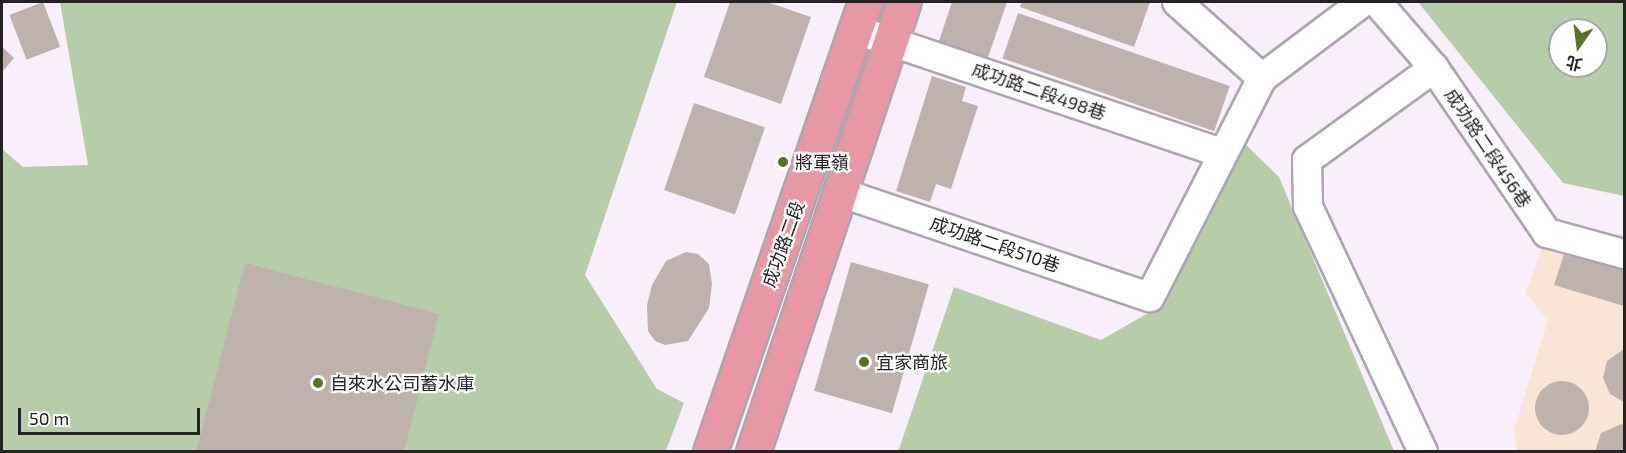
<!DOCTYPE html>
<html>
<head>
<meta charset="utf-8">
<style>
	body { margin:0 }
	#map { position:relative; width:1626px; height:453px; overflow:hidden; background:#f8effb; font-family:"Exo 2","Noto Sans TC",sans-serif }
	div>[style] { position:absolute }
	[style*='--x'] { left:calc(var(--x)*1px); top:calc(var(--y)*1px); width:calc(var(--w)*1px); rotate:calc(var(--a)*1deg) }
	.industrial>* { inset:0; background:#f9e4d6 }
	.green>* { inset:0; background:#b7cda9 }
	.building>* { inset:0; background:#bfb1ac; transform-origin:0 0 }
	.round { border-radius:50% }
	.roads { filter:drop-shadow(2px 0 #ada5b0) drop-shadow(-2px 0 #ada5b0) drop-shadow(0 2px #ada5b0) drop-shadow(0 -2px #ada5b0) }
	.minor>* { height:28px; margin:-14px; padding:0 14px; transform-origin:14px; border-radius:14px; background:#fff }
	.major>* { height:33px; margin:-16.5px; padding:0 16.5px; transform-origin:16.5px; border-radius:16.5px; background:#e898a4 }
	.dots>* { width:16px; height:16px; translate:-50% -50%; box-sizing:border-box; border:3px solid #fff; border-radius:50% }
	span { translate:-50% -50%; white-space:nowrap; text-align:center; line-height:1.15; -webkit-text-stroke:4.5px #fff; paint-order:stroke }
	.street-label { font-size:18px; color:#252226 }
	.poi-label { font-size:18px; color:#252226 }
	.left { translate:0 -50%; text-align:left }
	.frame { position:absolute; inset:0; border:3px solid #252226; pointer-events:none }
	.north { position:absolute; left:1548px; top:18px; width:60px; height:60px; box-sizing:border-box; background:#fff; border:2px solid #a8a7a8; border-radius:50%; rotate:194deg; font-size:16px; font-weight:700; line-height:24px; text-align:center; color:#252226 }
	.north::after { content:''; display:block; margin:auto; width:21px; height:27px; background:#597326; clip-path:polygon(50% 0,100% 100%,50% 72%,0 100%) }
	.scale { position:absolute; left:18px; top:408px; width:182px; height:27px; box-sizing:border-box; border:3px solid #252226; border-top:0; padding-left:8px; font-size:18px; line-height:21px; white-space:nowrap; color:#252226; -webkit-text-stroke:4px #fff; paint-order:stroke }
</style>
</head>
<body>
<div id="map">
	<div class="industrial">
		<i style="clip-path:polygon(1544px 243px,1624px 268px,1624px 451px,1517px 451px,1514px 430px,1548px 320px,1526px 293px)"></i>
	</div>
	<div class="green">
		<i style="clip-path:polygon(60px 2px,677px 2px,585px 275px,657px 389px,684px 403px,666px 451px,2px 451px,2px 149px,23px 167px,88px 165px)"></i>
		<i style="clip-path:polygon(evenodd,1418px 2px,1624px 2px,1624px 196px,1563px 183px,1418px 2px,1560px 30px,1596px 30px,1596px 66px,1560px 66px,1560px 30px)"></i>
		<i style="clip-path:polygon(1238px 137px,1279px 177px,1394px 451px,898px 452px,954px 287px,1101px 340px,1152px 311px)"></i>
	</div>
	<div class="building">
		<i style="left:43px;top:2px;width:48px;height:36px;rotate:69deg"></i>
		<i style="clip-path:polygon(730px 2px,767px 2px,811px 17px,781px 104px,704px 77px)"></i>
		<i style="clip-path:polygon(952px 2px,1007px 2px,985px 66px,936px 50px)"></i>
		<i style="clip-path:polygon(1022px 2px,1150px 2px,1134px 47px,1020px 7px)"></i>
		<i style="left:1018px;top:13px;width:224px;height:48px;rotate:19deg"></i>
		<i style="clip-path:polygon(2px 47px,14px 58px,4px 70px,2px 68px)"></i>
		<i style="clip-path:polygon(932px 76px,966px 87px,962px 101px,978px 106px,951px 189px,936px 184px,930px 202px,896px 191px)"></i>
		<i style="left:694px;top:103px;width:75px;height:92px;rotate:19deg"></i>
		<i style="clip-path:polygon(1565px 251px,1624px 270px,1624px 306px,1554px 285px)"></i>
		<i style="clip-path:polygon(686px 252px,698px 254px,709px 264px,712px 284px,709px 308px,688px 341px,665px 345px,655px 341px,648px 331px,647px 305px,652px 285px,666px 261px)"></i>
		<i style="left:851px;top:262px;width:81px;height:134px;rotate:16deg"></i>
		<i style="clip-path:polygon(245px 263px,439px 314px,404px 452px,196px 452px)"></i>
		<i style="clip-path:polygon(1624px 349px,1624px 402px,1610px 394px,1603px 378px,1607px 361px)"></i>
		<i class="round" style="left:1535px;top:381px;width:54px;height:54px"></i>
		<i style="clip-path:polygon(1624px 423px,1624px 452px,1595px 452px,1601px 433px)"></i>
	</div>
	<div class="roads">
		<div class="minor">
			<i style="--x:1177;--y:2;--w:114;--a:41.8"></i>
			<i style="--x:1377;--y:2;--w:87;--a:49.2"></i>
			<i style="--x:1434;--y:68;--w:200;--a:55.6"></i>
			<i style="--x:1547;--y:233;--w:80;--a:15.3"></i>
			<i style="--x:856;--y:30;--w:385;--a:18.6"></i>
			<i style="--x:839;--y:192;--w:328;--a:18.7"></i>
			<i style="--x:1150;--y:297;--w:246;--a:-62.9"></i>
			<i style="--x:1262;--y:78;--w:126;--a:-37"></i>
			<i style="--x:1423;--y:452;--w:271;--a:-115.1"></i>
			<i style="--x:1308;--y:207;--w:47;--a:-91.2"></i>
			<i style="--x:1307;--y:160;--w:157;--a:-35.9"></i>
		</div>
		<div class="major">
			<i style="--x:710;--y:452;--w:476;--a:-71"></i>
			<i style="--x:753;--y:452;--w:475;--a:-71.5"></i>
		</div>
	</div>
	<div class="dots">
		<i style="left:783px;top:162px;background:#597326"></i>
		<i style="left:864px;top:362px;background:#597326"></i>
		<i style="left:318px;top:383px;background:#597326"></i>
	</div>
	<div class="street-label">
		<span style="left:1039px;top:91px;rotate:19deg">成功路二段498巷</span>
		<span style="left:1488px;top:148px;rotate:56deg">成功路二段456巷</span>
		<span style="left:783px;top:244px;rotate:-70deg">成功路二段</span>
		<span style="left:995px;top:244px;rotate:19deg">成功路二段510巷</span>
	</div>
	<div class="poi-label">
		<span class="left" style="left:795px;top:162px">將軍嶺</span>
		<span class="left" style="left:876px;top:362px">宜家商旅</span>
		<span class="left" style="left:330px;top:383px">自來水公司蓄水庫</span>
	</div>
	<div class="frame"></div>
	<div class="north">北</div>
	<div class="scale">50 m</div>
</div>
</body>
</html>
